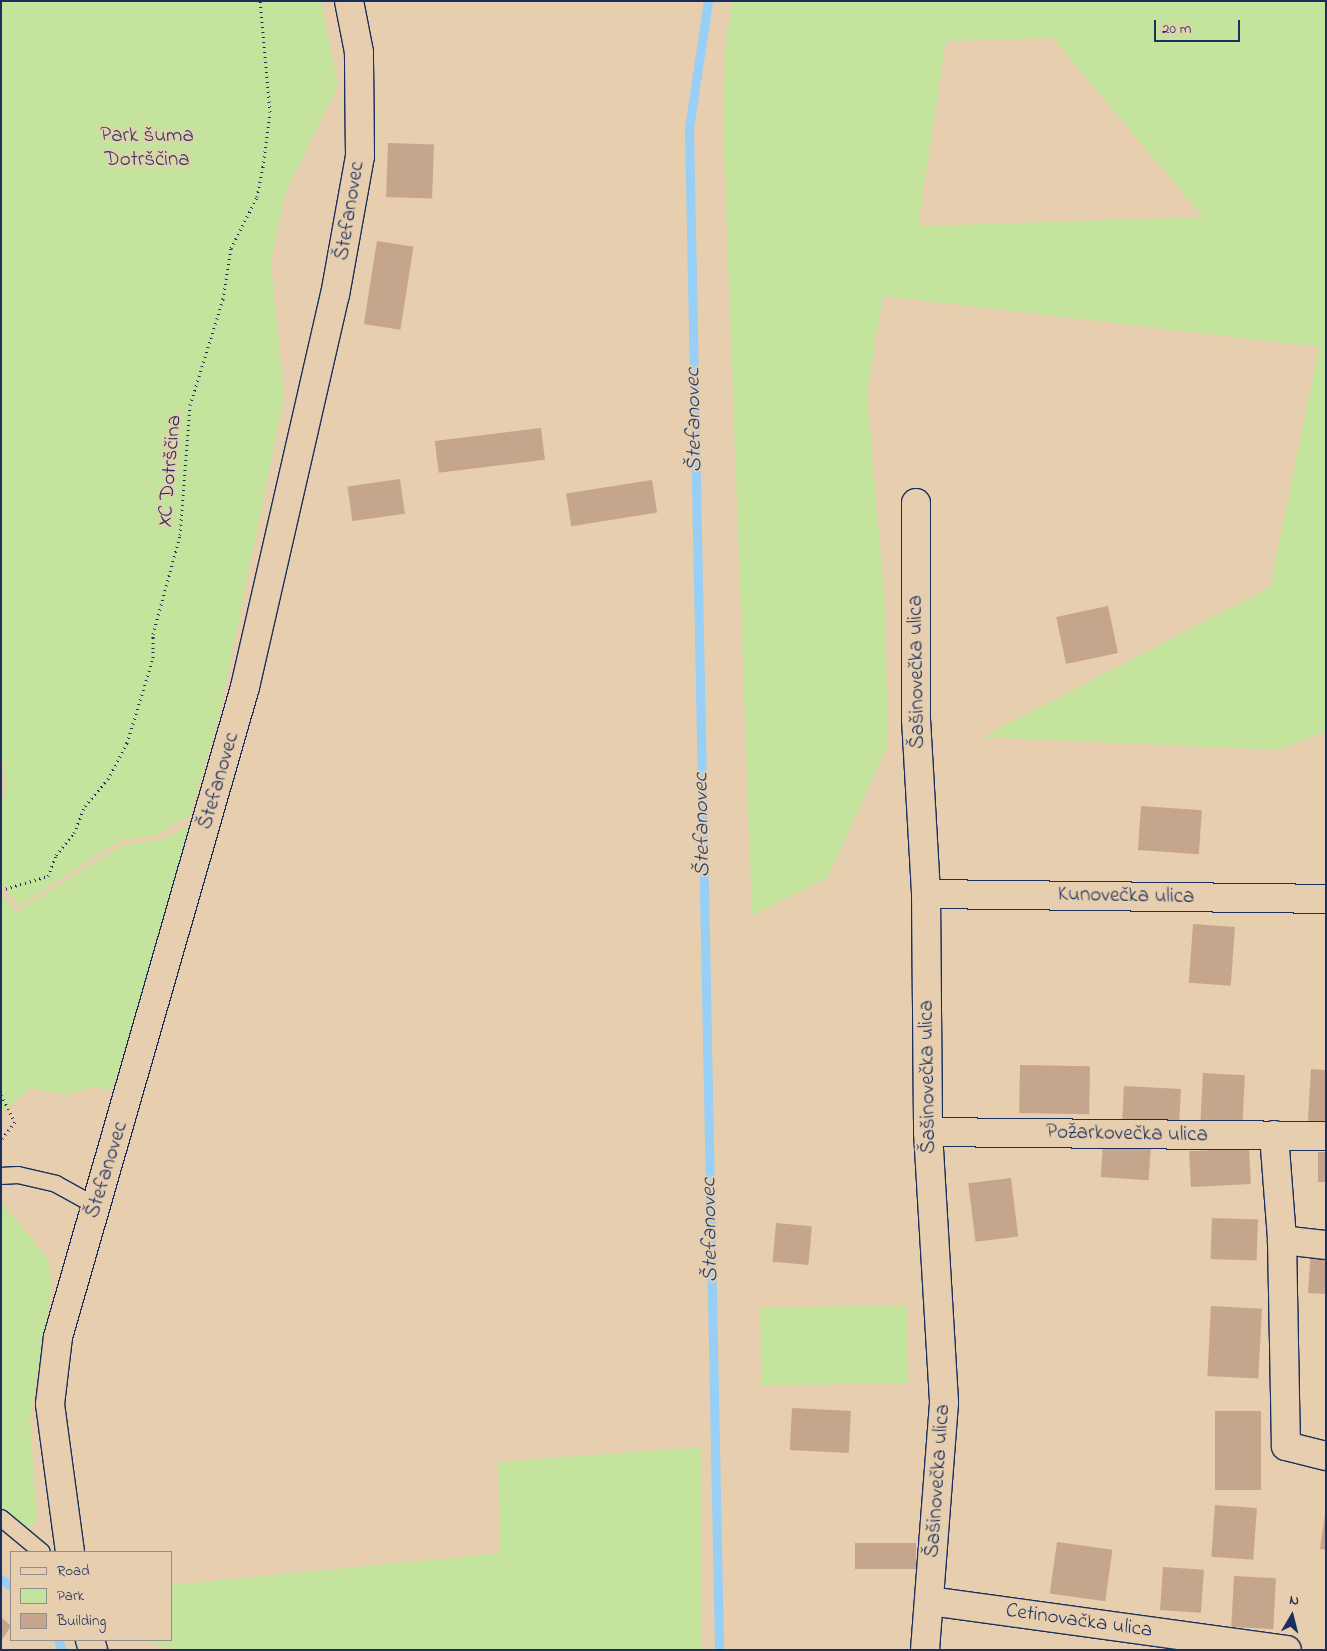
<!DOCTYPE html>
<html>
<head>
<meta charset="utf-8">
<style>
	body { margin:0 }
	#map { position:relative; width:1327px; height:1651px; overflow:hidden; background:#e6ceae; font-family:"Indie Flower",sans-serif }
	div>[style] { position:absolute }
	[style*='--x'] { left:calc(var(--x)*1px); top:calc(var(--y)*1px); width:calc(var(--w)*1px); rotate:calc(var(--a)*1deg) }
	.green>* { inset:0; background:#c4e49d; transform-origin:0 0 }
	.stream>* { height:9px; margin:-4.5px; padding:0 4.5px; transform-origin:4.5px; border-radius:4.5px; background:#97cff6 }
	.building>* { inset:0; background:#c6a58d; transform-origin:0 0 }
	.path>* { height:3px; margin-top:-1.5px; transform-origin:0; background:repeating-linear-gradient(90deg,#1b2f5e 0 1px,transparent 0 5px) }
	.roads { filter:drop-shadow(1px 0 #1b2f5e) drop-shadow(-1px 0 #1b2f5e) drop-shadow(0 1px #1b2f5e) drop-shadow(0 -1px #1b2f5e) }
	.service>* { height:16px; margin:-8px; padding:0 8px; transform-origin:8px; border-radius:8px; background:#e6ceae }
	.minor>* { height:28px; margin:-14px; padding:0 14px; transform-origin:14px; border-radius:14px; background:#e6ceae }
	.tertiary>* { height:28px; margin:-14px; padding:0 14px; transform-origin:14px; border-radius:14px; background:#e6ceae }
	span { translate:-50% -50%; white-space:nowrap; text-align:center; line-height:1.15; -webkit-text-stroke:4px #e6ceae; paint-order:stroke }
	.park-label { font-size:21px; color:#2c4164 }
	.street-label { font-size:21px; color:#1b2f5e }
	.water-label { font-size:22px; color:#273f6d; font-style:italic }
	.frame { position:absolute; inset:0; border:2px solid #1b2f5e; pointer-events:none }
	.legend { position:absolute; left:10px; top:1551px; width:162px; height:90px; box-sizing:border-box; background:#e6ceae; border:1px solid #958e8e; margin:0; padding:6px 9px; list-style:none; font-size:15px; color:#1b2f5e }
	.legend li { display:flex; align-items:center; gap:10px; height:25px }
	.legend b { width:25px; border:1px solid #958e8e }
	.north { position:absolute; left:1267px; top:1591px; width:50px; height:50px; -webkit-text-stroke:4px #e6ceae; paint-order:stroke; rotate:8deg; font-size:14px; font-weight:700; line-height:20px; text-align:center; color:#1b2f5e }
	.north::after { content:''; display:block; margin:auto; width:18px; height:22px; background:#1b2f5e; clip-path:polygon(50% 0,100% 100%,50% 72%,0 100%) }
	.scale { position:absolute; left:1154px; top:20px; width:86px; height:22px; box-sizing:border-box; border:2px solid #1b2f5e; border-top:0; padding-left:6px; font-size:15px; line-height:18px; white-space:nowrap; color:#1b2f5e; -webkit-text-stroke:4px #e6ceae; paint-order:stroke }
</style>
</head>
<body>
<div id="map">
	<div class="green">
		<i style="clip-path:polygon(1px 1px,321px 1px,338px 85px,285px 194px,271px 263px,284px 397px,219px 718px,190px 815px,157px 835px,119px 841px,19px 906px,1px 883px,1px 807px,6px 786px,1px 751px)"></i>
		<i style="clip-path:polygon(evenodd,732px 1px,1326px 1px,1326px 731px,1278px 750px,983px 737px,1270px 587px,1319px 347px,883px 296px,867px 393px,885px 604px,888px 744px,828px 877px,752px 915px,723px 122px,725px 46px,732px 1px,1053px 38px,1203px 217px,918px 226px,946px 41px,1053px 38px)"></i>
		<i style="clip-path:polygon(204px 817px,112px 1090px,94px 1087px,66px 1095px,31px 1088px,1px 1113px,1px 893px,16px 912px,121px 846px,165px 839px)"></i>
		<i style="clip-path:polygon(1px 1202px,49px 1260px,52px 1287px,30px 1419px,37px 1520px,29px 1528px,1px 1509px)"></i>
		<i style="left:907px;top:1305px;width:78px;height:147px;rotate:89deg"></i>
		<i style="clip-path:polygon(701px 1447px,701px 1650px,177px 1650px,138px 1640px,171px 1640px,171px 1585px,500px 1553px,498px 1462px)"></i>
	</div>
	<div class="stream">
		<i style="--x:708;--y:1;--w:128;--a:98.5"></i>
		<i style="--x:689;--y:128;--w:1522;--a:88.87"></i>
		<i style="--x:1;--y:1579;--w:12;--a:35"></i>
		<i style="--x:58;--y:1640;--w:11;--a:68"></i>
	</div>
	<div class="building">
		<i style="left:388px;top:143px;width:46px;height:54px;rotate:2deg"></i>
		<i style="left:377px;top:241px;width:37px;height:84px;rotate:9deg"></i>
		<i style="left:541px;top:428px;width:32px;height:107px;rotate:83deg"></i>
		<i style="left:400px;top:479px;width:35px;height:53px;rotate:82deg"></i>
		<i style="left:652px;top:480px;width:33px;height:87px;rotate:81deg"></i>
		<i style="left:1108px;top:606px;width:48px;height:53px;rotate:78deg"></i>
		<i style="left:1141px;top:806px;width:61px;height:44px;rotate:4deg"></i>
		<i style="left:1193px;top:924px;width:42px;height:59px;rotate:4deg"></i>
		<i style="left:1020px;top:1065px;width:70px;height:48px;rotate:1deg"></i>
		<i style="clip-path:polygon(1311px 1069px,1326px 1070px,1326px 1122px,1308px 1121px)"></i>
		<i style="left:1203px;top:1073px;width:42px;height:52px;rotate:3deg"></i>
		<i style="left:1124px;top:1086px;width:57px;height:36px;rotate:3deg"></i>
		<i style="left:1103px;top:1144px;width:48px;height:33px;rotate:4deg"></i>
		<i style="left:1249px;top:1148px;width:36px;height:60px;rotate:87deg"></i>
		<i style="left:1318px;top:1152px;width:8px;height:30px"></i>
		<i style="left:1011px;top:1178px;width:59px;height:43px;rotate:83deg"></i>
		<i style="left:1212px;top:1218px;width:46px;height:41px;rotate:2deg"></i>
		<i style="left:776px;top:1223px;width:36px;height:39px;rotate:5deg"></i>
		<i style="clip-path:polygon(1311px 1250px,1326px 1251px,1326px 1294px,1308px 1293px)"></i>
		<i style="left:1211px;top:1306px;width:51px;height:70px;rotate:3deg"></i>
		<i style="left:792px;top:1408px;width:59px;height:42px;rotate:3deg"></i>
		<i style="left:1215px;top:1411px;width:46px;height:79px"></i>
		<i style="left:1215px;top:1505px;width:42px;height:52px;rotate:4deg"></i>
		<i style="clip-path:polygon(1325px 1514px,1326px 1515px,1326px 1550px,1320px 1549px)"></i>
		<i style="left:1057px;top:1542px;width:56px;height:52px;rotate:8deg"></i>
		<i style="left:916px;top:1543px;width:26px;height:61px;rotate:90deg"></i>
		<i style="left:1163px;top:1567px;width:41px;height:43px;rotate:4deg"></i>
		<i style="left:1234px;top:1576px;width:42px;height:51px;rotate:3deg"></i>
		<i style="clip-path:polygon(1px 1617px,11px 1626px,1px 1641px)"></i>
	</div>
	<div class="path">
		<i style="--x:1;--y:890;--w:49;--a:-16.6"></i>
		<i style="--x:48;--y:876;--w:22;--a:-69"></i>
		<i style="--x:56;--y:855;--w:28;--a:-51"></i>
		<i style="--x:74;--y:833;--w:29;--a:-68"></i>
		<i style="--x:85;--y:806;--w:35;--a:-50"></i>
		<i style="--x:108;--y:779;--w:41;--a:-62.2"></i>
		<i style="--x:127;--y:743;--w:89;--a:-73"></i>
		<i style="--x:153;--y:658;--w:24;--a:-90"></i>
		<i style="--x:153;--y:634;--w:103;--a:-74.7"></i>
		<i style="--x:180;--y:535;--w:130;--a:-85.6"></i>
		<i style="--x:190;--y:405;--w:111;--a:-72.7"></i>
		<i style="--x:223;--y:299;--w:52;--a:-81.1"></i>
		<i style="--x:231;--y:248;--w:57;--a:-63"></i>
		<i style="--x:257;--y:197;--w:31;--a:-79"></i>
		<i style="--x:263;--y:167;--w:55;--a:-82.7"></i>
		<i style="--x:270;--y:112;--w:111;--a:-95.1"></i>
		<i style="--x:1;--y:1095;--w:30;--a:63"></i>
		<i style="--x:15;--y:1122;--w:23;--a:128"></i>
	</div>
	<div class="roads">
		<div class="service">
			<i style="--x:1;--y:1176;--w:17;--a:-3"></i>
			<i style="--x:18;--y:1175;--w:39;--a:13"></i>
			<i style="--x:56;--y:1184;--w:46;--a:28.8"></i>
			<i style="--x:1;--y:1518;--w:53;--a:39.7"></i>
		</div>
		<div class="minor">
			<i style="--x:916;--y:503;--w:216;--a:90"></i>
			<i style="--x:916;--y:719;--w:175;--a:86.7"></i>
			<i style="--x:926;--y:894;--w:238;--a:89.5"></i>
			<i style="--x:928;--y:1132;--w:271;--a:86.6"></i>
			<i style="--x:944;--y:1403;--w:248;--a:94.4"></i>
			<i style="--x:926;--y:894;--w:400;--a:0.7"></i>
			<i style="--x:928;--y:1132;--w:398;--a:0.6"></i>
			<i style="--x:1274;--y:1135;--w:105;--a:85.6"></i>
			<i style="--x:1282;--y:1240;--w:206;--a:88.9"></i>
			<i style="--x:1286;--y:1446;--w:41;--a:14"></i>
			<i style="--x:1282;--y:1240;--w:44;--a:6.5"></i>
			<i style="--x:930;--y:1601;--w:360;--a:7.8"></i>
		</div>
		<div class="tertiary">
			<i style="--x:70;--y:1552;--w:149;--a:-97.7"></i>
			<i style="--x:50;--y:1404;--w:67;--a:-83.2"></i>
			<i style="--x:58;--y:1337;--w:676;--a:-73.95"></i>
			<i style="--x:245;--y:687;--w:402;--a:-77.1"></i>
			<i style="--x:335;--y:295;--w:141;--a:-79.8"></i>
			<i style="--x:360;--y:156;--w:104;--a:-90.6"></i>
			<i style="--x:359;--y:52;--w:52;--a:-101.1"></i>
			<i style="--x:90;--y:1640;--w:10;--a:73"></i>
		</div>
	</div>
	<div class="park-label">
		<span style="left:147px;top:148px">Park šuma<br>Dotrščina</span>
	</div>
	<div class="street-label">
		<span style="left:350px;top:211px;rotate:-81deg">Štefanovec</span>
		<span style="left:170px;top:471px;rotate:-85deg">XC Dotrščina</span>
		<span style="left:917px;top:672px;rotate:-91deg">Šašinovečka ulica</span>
		<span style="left:219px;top:781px;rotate:-74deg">Štefanovec</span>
		<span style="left:1126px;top:896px;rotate:1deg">Kunovečka ulica</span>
		<span style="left:928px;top:1077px;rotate:-91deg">Šašinovečka ulica</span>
		<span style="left:1127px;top:1134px;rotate:1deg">Požarkovečka ulica</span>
		<span style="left:107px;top:1170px;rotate:-73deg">Štefanovec</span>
		<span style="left:938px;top:1481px;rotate:-86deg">Šašinovečka ulica</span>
		<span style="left:1079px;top:1621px;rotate:8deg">Cetinovačka ulica</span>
	</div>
	<div class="water-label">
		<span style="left:695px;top:420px;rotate:-91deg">Štefanovec</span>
		<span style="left:703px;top:825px;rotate:-91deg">Štefanovec</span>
		<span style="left:711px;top:1230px;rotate:-91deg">Štefanovec</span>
	</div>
	<div class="frame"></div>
	<ul class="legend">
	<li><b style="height:6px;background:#e6ceae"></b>Road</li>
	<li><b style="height:14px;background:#c4e49d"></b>Park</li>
	<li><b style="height:14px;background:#c6a58d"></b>Building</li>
	</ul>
	<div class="north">N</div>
	<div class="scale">20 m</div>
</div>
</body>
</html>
